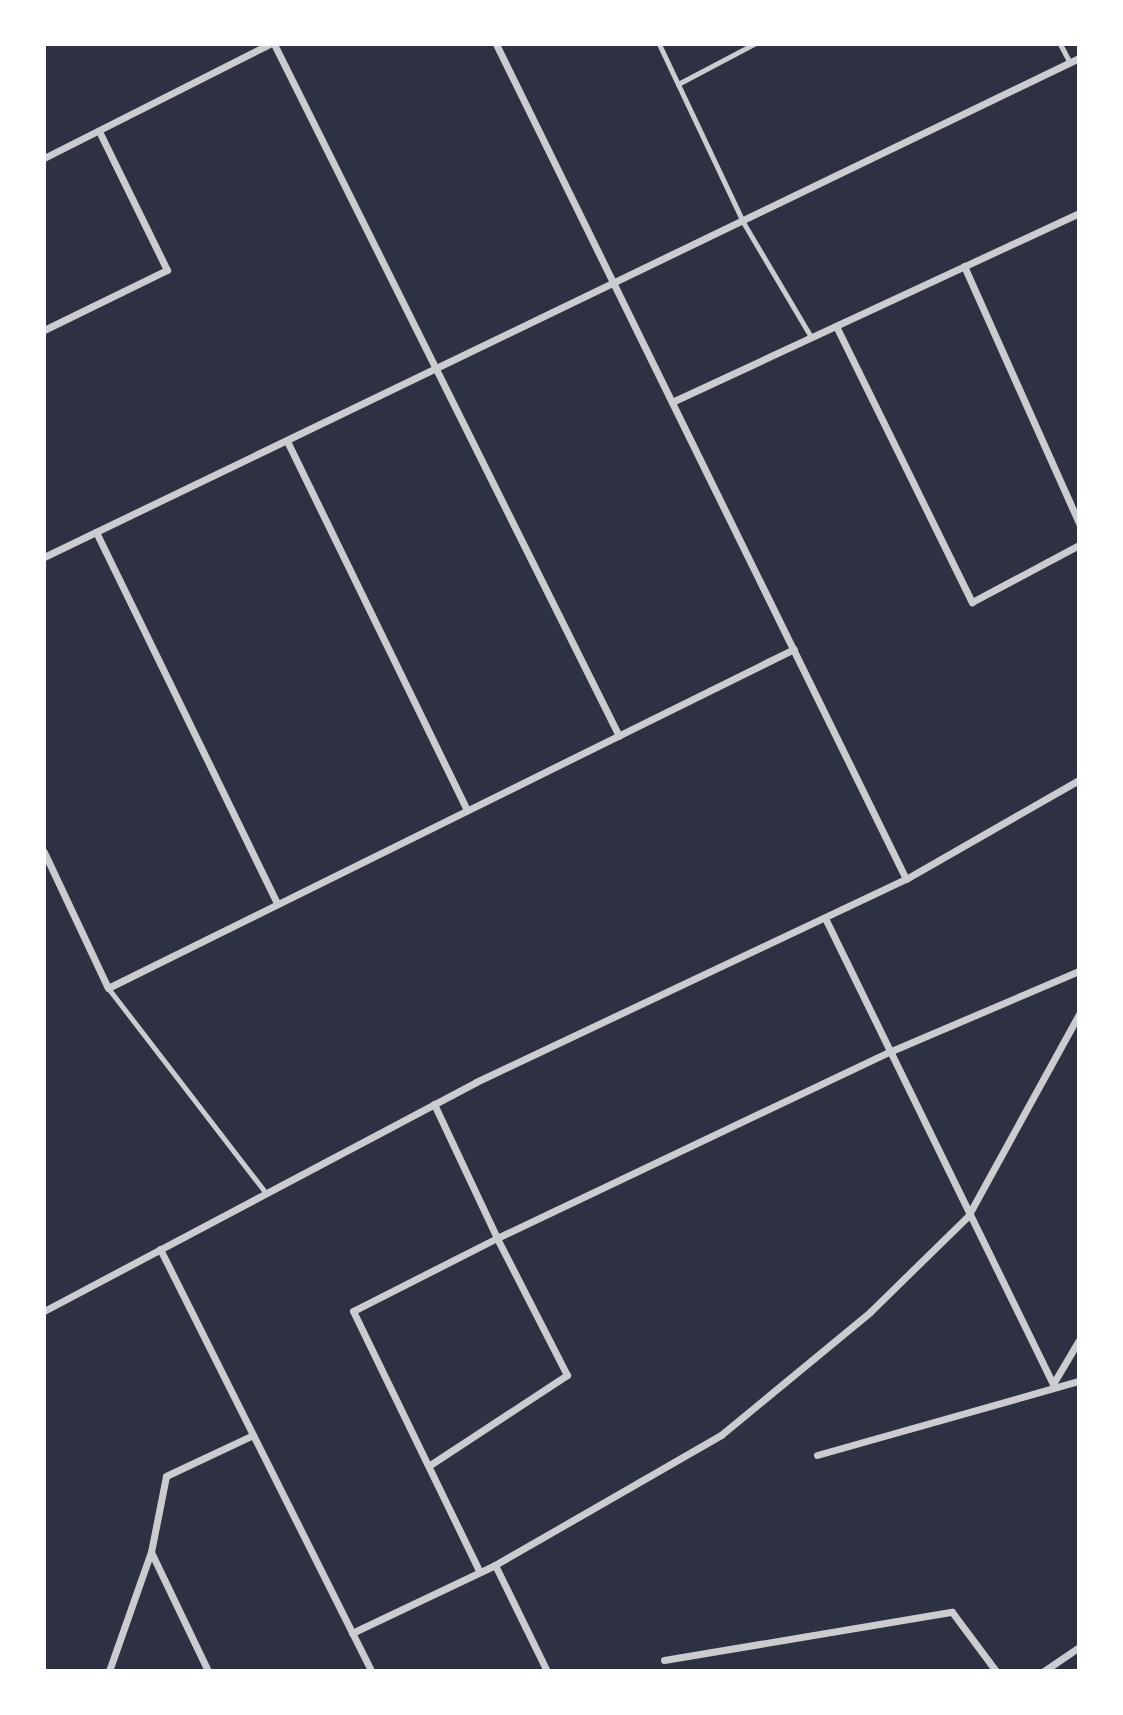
<!DOCTYPE html>
<html>
<head>
<meta charset="utf-8">
<style>
	body { margin:0 }
	#map { position:relative; width:1123px; height:1715px; overflow:hidden; background:#2d3142; font-family:"Fira Sans Condensed",sans-serif }
	div>[style] { position:absolute }
	[style*='--x'] { left:calc(var(--x)*1px); top:calc(var(--y)*1px); width:calc(var(--w)*1px); rotate:calc(var(--a)*1deg) }
	.service>* { height:5px; margin:-2.5px; padding:0 2.5px; transform-origin:2.5px; border-radius:2.5px; background:#caccd0 }
	.minor>* { height:7px; margin:-3.5px; padding:0 3.5px; transform-origin:3.5px; border-radius:3.5px; background:#caccd0 }
	span { translate:-50% -50%; white-space:nowrap; text-align:center; line-height:1.15; -webkit-text-stroke:5px #fff; paint-order:stroke }
	.frame { position:absolute; inset:0; border:46px solid #fff; pointer-events:none }
</style>
</head>
<body>
<div id="map">
	<div class="service">
		<i style="--x:659;--y:44;--w:197;--a:64.7"></i>
		<i style="--x:743;--y:222;--w:134;--a:59.4"></i>
		<i style="--x:1060;--y:44;--w:21;--a:62"></i>
		<i style="--x:678;--y:84;--w:86;--a:-27.8"></i>
		<i style="--x:108;--y:988;--w:259;--a:52.4"></i>
	</div>
	<div class="minor">
		<i style="--x:274;--y:44;--w:773;--a:63.5"></i>
		<i style="--x:496;--y:44;--w:930;--a:63.85"></i>
		<i style="--x:44;--y:158;--w:253;--a:-26.8"></i>
		<i style="--x:964;--y:266;--w:282;--a:65.9"></i>
		<i style="--x:836;--y:326;--w:308;--a:63.8"></i>
		<i style="--x:972;--y:602;--w:121;--a:-28"></i>
		<i style="--x:44;--y:330;--w:137;--a:-26"></i>
		<i style="--x:167;--y:270;--w:155;--a:-116.1"></i>
		<i style="--x:672;--y:402;--w:449;--a:-24.9"></i>
		<i style="--x:287;--y:441;--w:411;--a:64"></i>
		<i style="--x:96;--y:532;--w:413;--a:64"></i>
		<i style="--x:44;--y:557;--w:1149;--a:-25.74"></i>
		<i style="--x:44;--y:852;--w:150;--a:64.8"></i>
		<i style="--x:108;--y:988;--w:765;--a:-26.3"></i>
		<i style="--x:825;--y:918;--w:519;--a:63.93"></i>
		<i style="--x:434;--y:1104;--w:148;--a:64.8"></i>
		<i style="--x:497;--y:1238;--w:161;--a:153.1"></i>
		<i style="--x:353;--y:1311;--w:290;--a:64.1"></i>
		<i style="--x:160;--y:1249;--w:472;--a:63.4"></i>
		<i style="--x:44;--y:1311;--w:489;--a:-27.9"></i>
		<i style="--x:476;--y:1082;--w:476;--a:-25.3"></i>
		<i style="--x:906;--y:879;--w:199;--a:-29.8"></i>
		<i style="--x:1053;--y:1384;--w:51;--a:-59.4"></i>
		<i style="--x:817;--y:1455;--w:272;--a:-15.8"></i>
		<i style="--x:430;--y:1465;--w:164;--a:-33.3"></i>
		<i style="--x:567;--y:1375;--w:154;--a:-117.1"></i>
		<i style="--x:497;--y:1238;--w:434;--a:-25.4"></i>
		<i style="--x:889;--y:1052;--w:207;--a:-23.1"></i>
		<i style="--x:151;--y:1552;--w:132;--a:64.4"></i>
		<i style="--x:495;--y:1565;--w:118;--a:63.9"></i>
		<i style="--x:352;--y:1633;--w:158;--a:-25.4"></i>
		<i style="--x:495;--y:1565;--w:261;--a:-29.9"></i>
		<i style="--x:721;--y:1435;--w:193;--a:-39.5"></i>
		<i style="--x:870;--y:1312;--w:137;--a:-44.4"></i>
		<i style="--x:968;--y:1216;--w:230;--a:-61.2"></i>
		<i style="--x:664;--y:1660;--w:292;--a:-9.5"></i>
		<i style="--x:952;--y:1612;--w:74;--a:53.3"></i>
		<i style="--x:109;--y:1671;--w:126;--a:-70.6"></i>
		<i style="--x:151;--y:1552;--w:77;--a:-78.8"></i>
		<i style="--x:166;--y:1476;--w:96;--a:-25.2"></i>
		<i style="--x:1044;--y:1671;--w:42;--a:-34.4"></i>
	</div>
	<div class="frame"></div>
</div>
</body>
</html>
